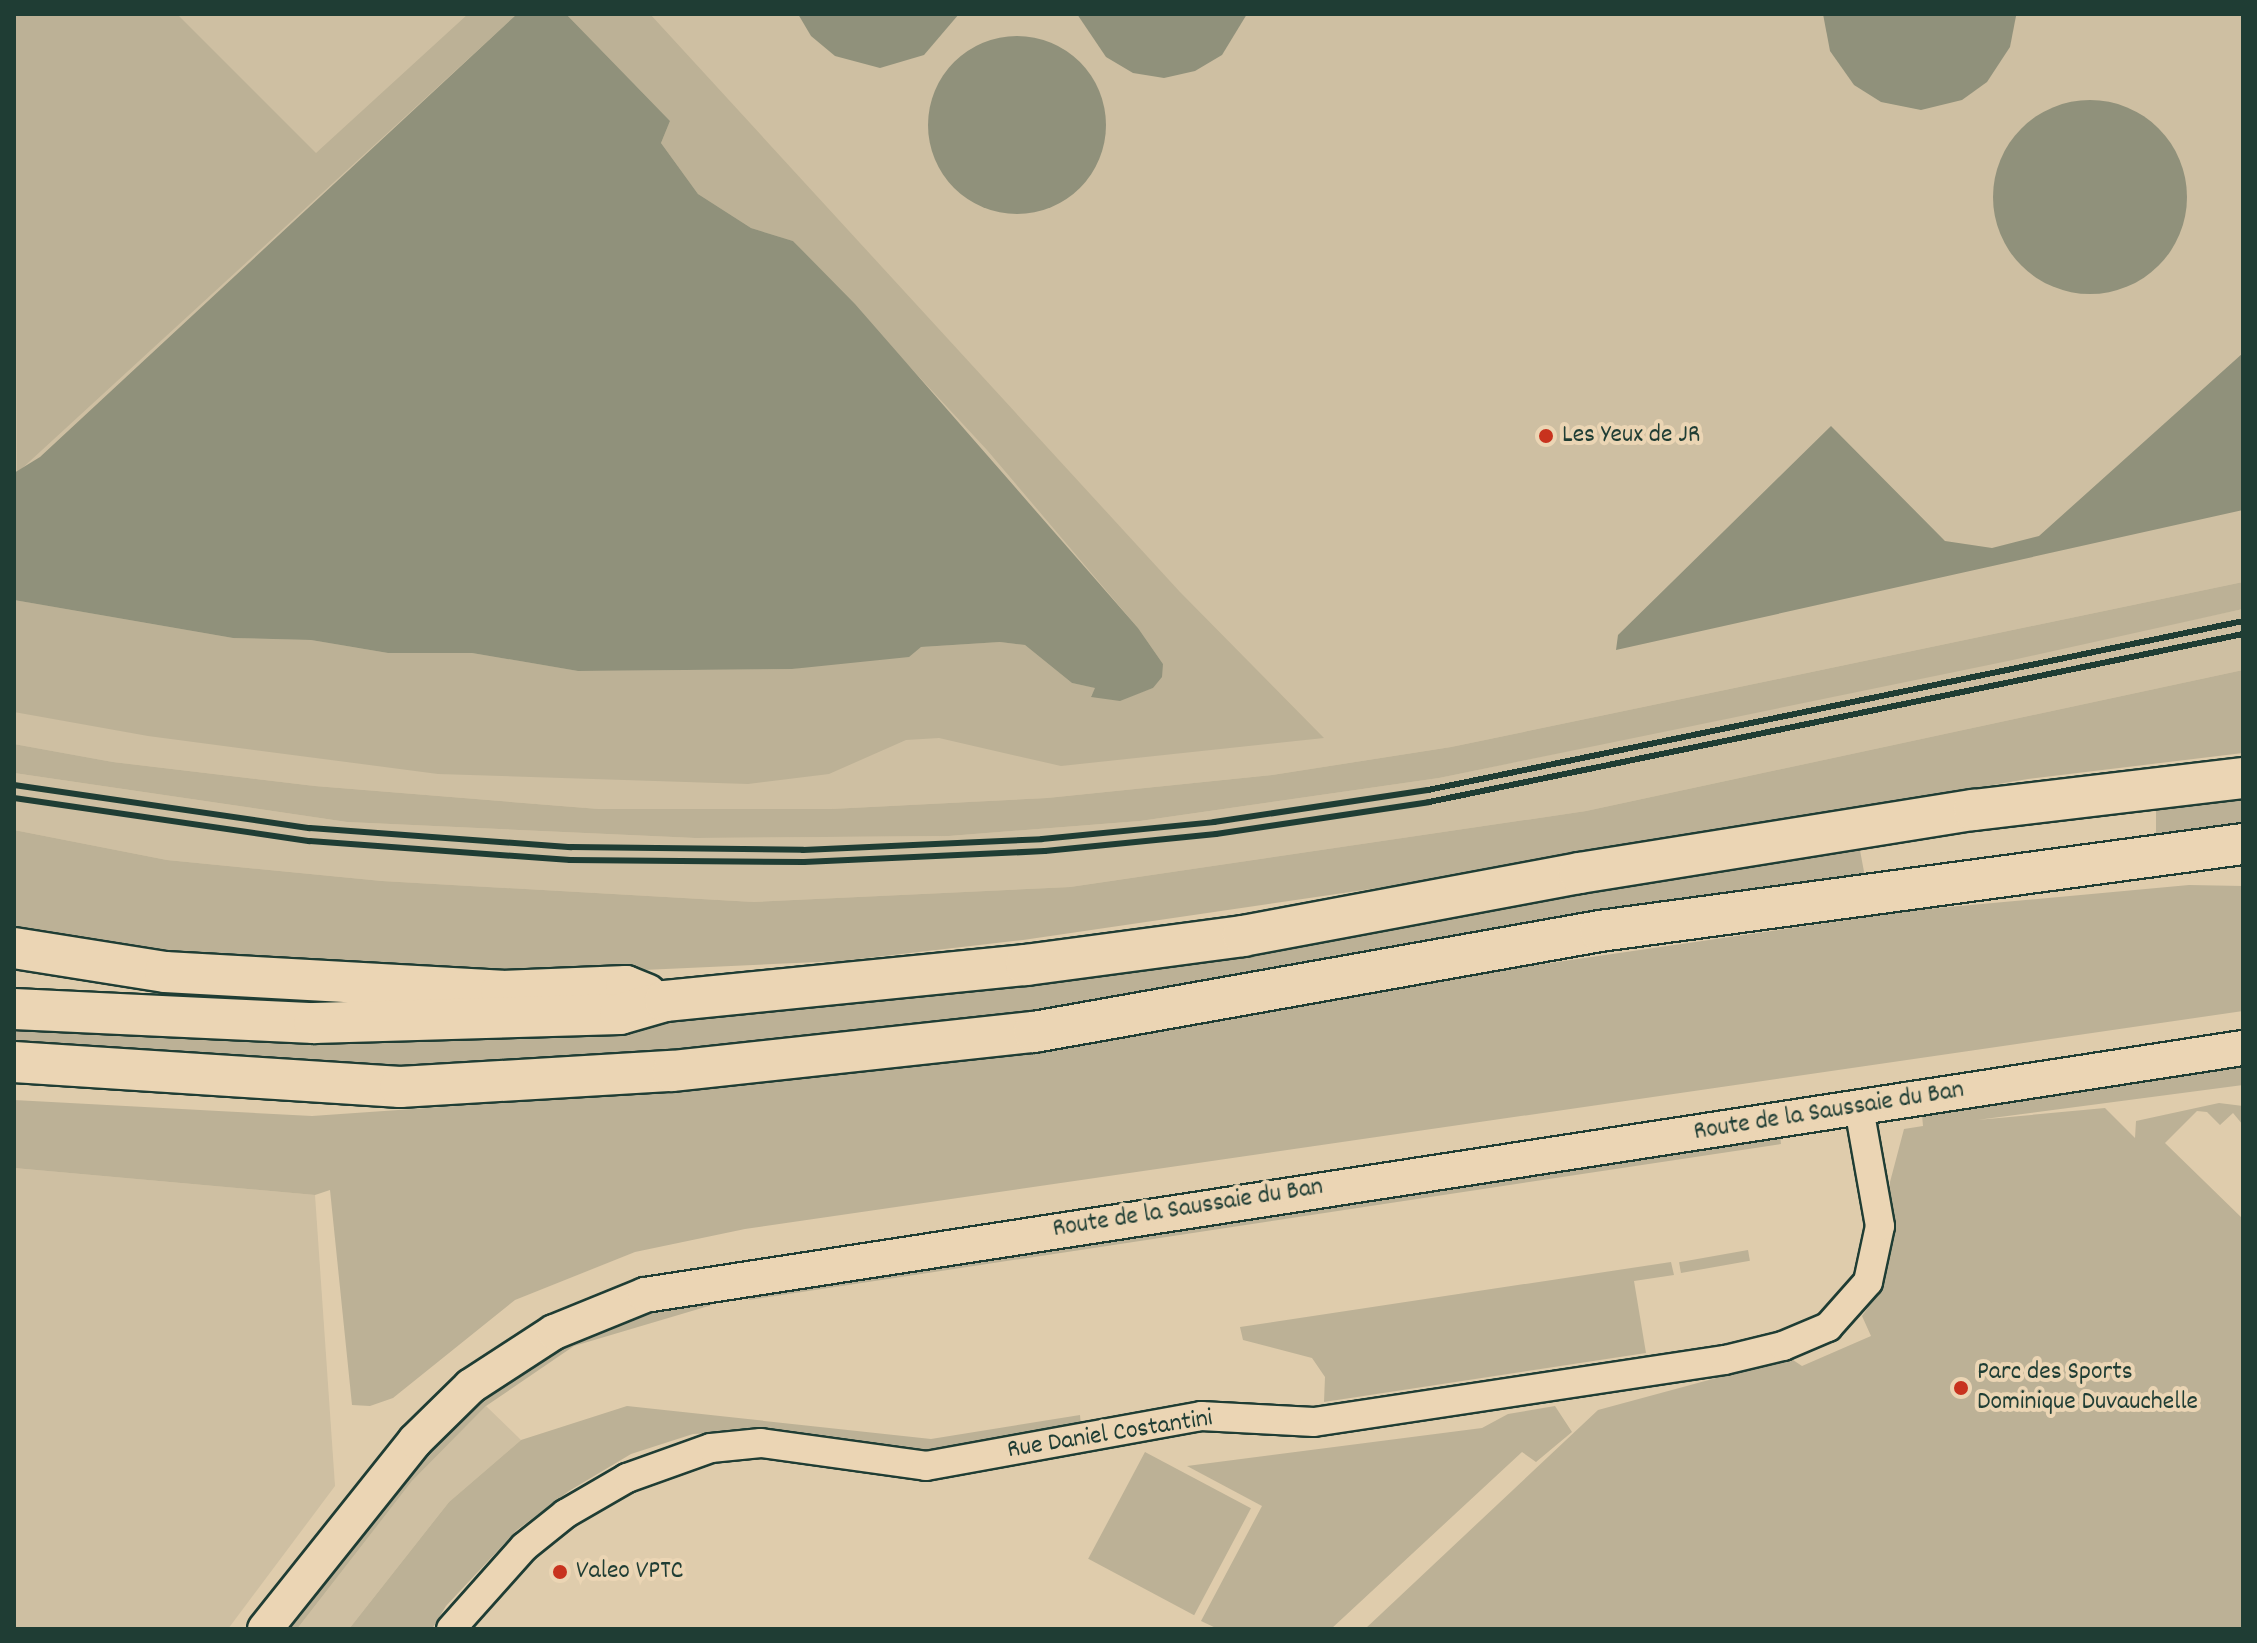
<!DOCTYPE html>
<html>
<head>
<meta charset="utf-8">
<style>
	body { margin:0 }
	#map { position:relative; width:2257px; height:1643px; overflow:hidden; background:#dfccac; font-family:Dekko,sans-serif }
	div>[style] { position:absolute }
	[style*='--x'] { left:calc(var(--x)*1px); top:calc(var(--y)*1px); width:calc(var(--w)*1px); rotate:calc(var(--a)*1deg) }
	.built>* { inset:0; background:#cebfa2 }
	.green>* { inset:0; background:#bcb196; transform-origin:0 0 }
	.water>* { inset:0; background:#90917b }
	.round { border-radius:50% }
	.roads { filter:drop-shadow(2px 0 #1f3d34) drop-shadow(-2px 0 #1f3d34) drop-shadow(0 2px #1f3d34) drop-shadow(0 -2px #1f3d34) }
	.minor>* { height:28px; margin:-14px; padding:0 14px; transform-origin:14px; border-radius:14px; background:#ebd5b4 }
	.major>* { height:34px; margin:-17px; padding:0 17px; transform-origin:17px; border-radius:17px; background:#ebd5b4 }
	.highway>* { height:40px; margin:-20px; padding:0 20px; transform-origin:20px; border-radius:20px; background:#ebd5b4 }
	.rail>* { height:6px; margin:-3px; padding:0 3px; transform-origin:3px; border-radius:3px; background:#1f3d34 }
	.dots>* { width:22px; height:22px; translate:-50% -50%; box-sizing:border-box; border:4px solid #ebd5b4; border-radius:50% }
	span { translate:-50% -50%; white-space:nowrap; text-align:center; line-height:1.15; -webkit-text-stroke:8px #ebd5b4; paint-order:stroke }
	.poi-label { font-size:26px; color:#1f3d34 }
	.left { translate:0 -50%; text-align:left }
	.street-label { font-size:26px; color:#1f3d34 }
	.frame { position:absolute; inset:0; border:16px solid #1f3d34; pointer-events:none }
</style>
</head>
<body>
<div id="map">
	<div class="built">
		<i style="clip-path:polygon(14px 14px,2243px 14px,2243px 582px,1451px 747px,1272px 775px,1047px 798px,831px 809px,599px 809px,315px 786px,113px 762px,14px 744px)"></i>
		<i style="clip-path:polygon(2243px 609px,2243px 670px,1586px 811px,1070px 887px,754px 902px,382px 881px,167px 860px,14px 830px,14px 773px,347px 822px,695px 838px,949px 836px,1140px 821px,1439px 778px)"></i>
		<i style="clip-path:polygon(14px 1168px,315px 1195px,335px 1486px,228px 1629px,14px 1629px)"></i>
		<i style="clip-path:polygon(486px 1406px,521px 1440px,449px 1502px,349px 1629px,297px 1629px,412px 1481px)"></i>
	</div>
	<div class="green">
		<i style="clip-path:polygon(14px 14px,177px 14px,316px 153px,468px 14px,517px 14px,17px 473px)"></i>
		<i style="clip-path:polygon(566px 14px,650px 14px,1180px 592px,1324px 738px,1061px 766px,939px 738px,906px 740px,829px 774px,748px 784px,438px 774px,148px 736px,14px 712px,14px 600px,233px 638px,311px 640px,388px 653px,472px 653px,578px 671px,792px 669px,921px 647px,1000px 642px,1025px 645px,1072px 683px,1096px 688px,1091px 696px,1120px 700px,1153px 688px,1163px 664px,1138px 628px,987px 450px,793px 241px,751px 228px,698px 194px,661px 143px,670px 121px)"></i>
		<i style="clip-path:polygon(2243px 582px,2243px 609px,2008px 661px,1439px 778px,1140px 821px,949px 836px,695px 838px,347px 822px,14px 773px,14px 744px,113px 762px,315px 786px,599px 809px,831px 809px,1047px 798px,1272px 775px,1451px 747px)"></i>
		<i style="clip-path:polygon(2243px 670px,2243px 753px,2028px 779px,1405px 884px,1023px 940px,841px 961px,578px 973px,327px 973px,14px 933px,14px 830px,167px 860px,382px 881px,754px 902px,1070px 887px,1586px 811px)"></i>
		<i style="left:2243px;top:797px;width:36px;height:87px;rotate:90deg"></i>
		<i style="clip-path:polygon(1859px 845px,1865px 877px,889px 1037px,714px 1056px,339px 1070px,14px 1049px,14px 1023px,570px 1030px,845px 1004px,1079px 974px)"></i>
		<i style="clip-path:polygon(2189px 885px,2243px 886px,2243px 1011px,745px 1229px,635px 1252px,515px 1300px,393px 1398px,370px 1406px,352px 1405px,330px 1190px,315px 1195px,14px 1168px,14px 1100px,312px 1116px,732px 1087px,1015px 1053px,1509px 969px,1916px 910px)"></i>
		<i style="clip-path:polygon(2243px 1060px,2243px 1085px,1977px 1120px,2105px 1108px,2135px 1138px,2136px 1121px,2219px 1103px,2243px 1106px,2243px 1125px,2233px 1113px,2220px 1125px,2207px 1112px,2197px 1111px,2165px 1143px,2243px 1219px,2243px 1629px,1365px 1629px,1598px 1410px,1790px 1358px,1802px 1366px,1871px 1336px,1862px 1316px,1877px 1295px,1886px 1260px,1890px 1182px,1904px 1129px,1923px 1126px,1922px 1115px)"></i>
		<i style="clip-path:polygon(1780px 1135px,1781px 1144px,749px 1300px,747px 1287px)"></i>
		<i style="left:1748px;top:1250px;width:11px;height:70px;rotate:80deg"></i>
		<i style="clip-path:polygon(1671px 1262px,1674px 1275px,1634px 1281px,1646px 1353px,1324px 1402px,1325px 1377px,1312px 1358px,1243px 1340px,1240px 1327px)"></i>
		<i style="clip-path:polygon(710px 1293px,712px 1305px,574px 1346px,486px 1406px,412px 1481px,297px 1629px,285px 1629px,416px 1466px,493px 1390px,575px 1338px)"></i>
		<i style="clip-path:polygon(627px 1406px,931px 1439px,1080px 1415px,1081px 1426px,930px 1455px,756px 1431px,693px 1434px,631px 1454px,569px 1491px,517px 1530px,446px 1606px,432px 1629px,349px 1629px,449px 1502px,521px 1440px)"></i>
		<i style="clip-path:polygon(1555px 1406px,1572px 1432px,1536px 1462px,1522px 1452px,1331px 1629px,1218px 1629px,1201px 1621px,1262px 1506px,1187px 1466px,1482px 1428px,1508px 1414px)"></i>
		<i style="left:1145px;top:1452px;width:120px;height:121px;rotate:28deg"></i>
	</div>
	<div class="water">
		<i style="clip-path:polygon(517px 14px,566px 14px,670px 121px,661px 143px,698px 194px,751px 228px,793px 241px,855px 304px,1138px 628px,1163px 664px,1162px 677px,1153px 688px,1120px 701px,1091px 697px,1095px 688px,1072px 683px,1025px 645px,1000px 642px,921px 647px,909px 657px,792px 669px,578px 671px,472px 653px,388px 653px,311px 640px,233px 638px,14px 600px,14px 473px,40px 457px)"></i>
		<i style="clip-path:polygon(798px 14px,959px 14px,924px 55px,880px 68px,835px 56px,811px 36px)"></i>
		<i style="clip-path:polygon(1077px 14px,1247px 14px,1222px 55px,1195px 71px,1164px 78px,1133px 73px,1106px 57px)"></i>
		<i style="clip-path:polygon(1823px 14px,2016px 14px,2016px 16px,2010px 47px,1987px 82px,1962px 100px,1921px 110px,1881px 102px,1854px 85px,1830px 51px)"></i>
		<i class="round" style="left:928px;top:36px;width:178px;height:178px"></i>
		<i class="round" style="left:1993px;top:100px;width:194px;height:194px"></i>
		<i style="clip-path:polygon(2243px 353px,2243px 510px,1616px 650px,1618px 635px,1831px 426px,1945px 541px,1992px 548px,2039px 536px)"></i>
	</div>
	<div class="roads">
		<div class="minor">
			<i style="--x:451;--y:1629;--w:110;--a:-48.3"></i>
			<i style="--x:524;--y:1547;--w:53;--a:-38.8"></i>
			<i style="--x:565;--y:1514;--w:72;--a:-30.1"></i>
			<i style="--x:627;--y:1478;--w:89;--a:-19.7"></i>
			<i style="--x:711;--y:1448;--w:50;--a:-5.7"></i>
			<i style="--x:761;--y:1443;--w:167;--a:7.9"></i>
			<i style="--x:926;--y:1466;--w:280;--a:-10.3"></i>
			<i style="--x:1201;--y:1416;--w:113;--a:3"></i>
			<i style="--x:1314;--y:1422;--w:416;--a:-8.6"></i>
			<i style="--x:1725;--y:1360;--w:60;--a:-13.6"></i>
			<i style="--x:1783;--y:1346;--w:49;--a:-22.9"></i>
			<i style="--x:1828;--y:1327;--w:60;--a:-48.4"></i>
			<i style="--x:1868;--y:1282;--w:57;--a:-77.9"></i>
			<i style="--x:1880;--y:1226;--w:120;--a:-100.1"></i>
		</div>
		<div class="major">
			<i style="--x:265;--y:1629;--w:241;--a:-51.4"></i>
			<i style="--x:415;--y:1441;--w:78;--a:-44.5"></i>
			<i style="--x:471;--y:1386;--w:99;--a:-33"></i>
			<i style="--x:554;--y:1332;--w:98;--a:-22.1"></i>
			<i style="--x:645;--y:1295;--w:1617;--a:-8.79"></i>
		</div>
		<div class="highway">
			<i style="--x:14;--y:948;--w:153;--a:9"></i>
			<i style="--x:165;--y:972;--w:337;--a:3.2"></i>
			<i style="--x:501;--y:991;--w:125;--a:-2.3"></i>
			<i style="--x:626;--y:986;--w:22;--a:22"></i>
			<i style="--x:14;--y:1009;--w:300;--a:2.7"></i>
			<i style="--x:314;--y:1023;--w:306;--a:-1.7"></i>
			<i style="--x:620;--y:1014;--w:47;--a:-16.1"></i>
			<i style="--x:665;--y:1001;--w:363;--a:-5.7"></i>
			<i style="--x:1026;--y:965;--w:219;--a:-7.6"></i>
			<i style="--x:1243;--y:936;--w:342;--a:-10.6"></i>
			<i style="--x:1579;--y:873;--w:400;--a:-9.1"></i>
			<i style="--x:1974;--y:810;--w:271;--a:-6.8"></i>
			<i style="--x:14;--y:1062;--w:387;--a:3.7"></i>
			<i style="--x:400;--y:1087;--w:273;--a:-3.4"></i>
			<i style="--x:673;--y:1071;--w:363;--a:-6.2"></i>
			<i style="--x:1034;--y:1032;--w:575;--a:-10.12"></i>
			<i style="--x:1600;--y:931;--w:649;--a:-7.71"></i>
		</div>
	</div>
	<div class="rail">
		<i style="--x:14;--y:785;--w:299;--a:8.3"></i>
		<i style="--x:310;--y:828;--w:262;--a:4.2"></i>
		<i style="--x:571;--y:847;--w:232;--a:0.7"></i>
		<i style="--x:803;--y:850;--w:239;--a:-2.6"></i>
		<i style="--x:1042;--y:839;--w:173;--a:-5.6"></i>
		<i style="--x:1214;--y:822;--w:216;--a:-8.5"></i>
		<i style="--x:1428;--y:790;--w:832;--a:-11.71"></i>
		<i style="--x:14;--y:798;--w:299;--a:8.3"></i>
		<i style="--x:310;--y:841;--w:261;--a:4.2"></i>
		<i style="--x:570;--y:860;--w:234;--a:0.5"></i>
		<i style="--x:804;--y:862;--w:241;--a:-2.6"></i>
		<i style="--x:1045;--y:851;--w:172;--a:-5.7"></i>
		<i style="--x:1216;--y:834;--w:215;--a:-8.5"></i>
		<i style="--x:1429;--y:802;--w:831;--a:-11.66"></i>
	</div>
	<div class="dots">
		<i style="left:1546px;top:436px;background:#c8321e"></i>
		<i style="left:1961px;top:1388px;background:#c8321e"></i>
		<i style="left:560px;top:1572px;background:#c8321e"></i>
	</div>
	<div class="poi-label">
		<span class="left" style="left:1562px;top:436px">Les Yeux de JR</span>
		<span class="left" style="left:1977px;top:1388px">Parc des Sports<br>Dominique Duvauchelle</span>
		<span class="left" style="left:576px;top:1572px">Valeo VPTC</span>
	</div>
	<div class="street-label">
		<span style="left:1829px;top:1112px;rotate:-9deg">Route de la Saussaie du Ban</span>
		<span style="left:1188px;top:1209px;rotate:-9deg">Route de la Saussaie du Ban</span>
		<span style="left:1110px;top:1435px;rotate:-9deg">Rue Daniel Costantini</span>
	</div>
	<div class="frame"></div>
</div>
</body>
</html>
